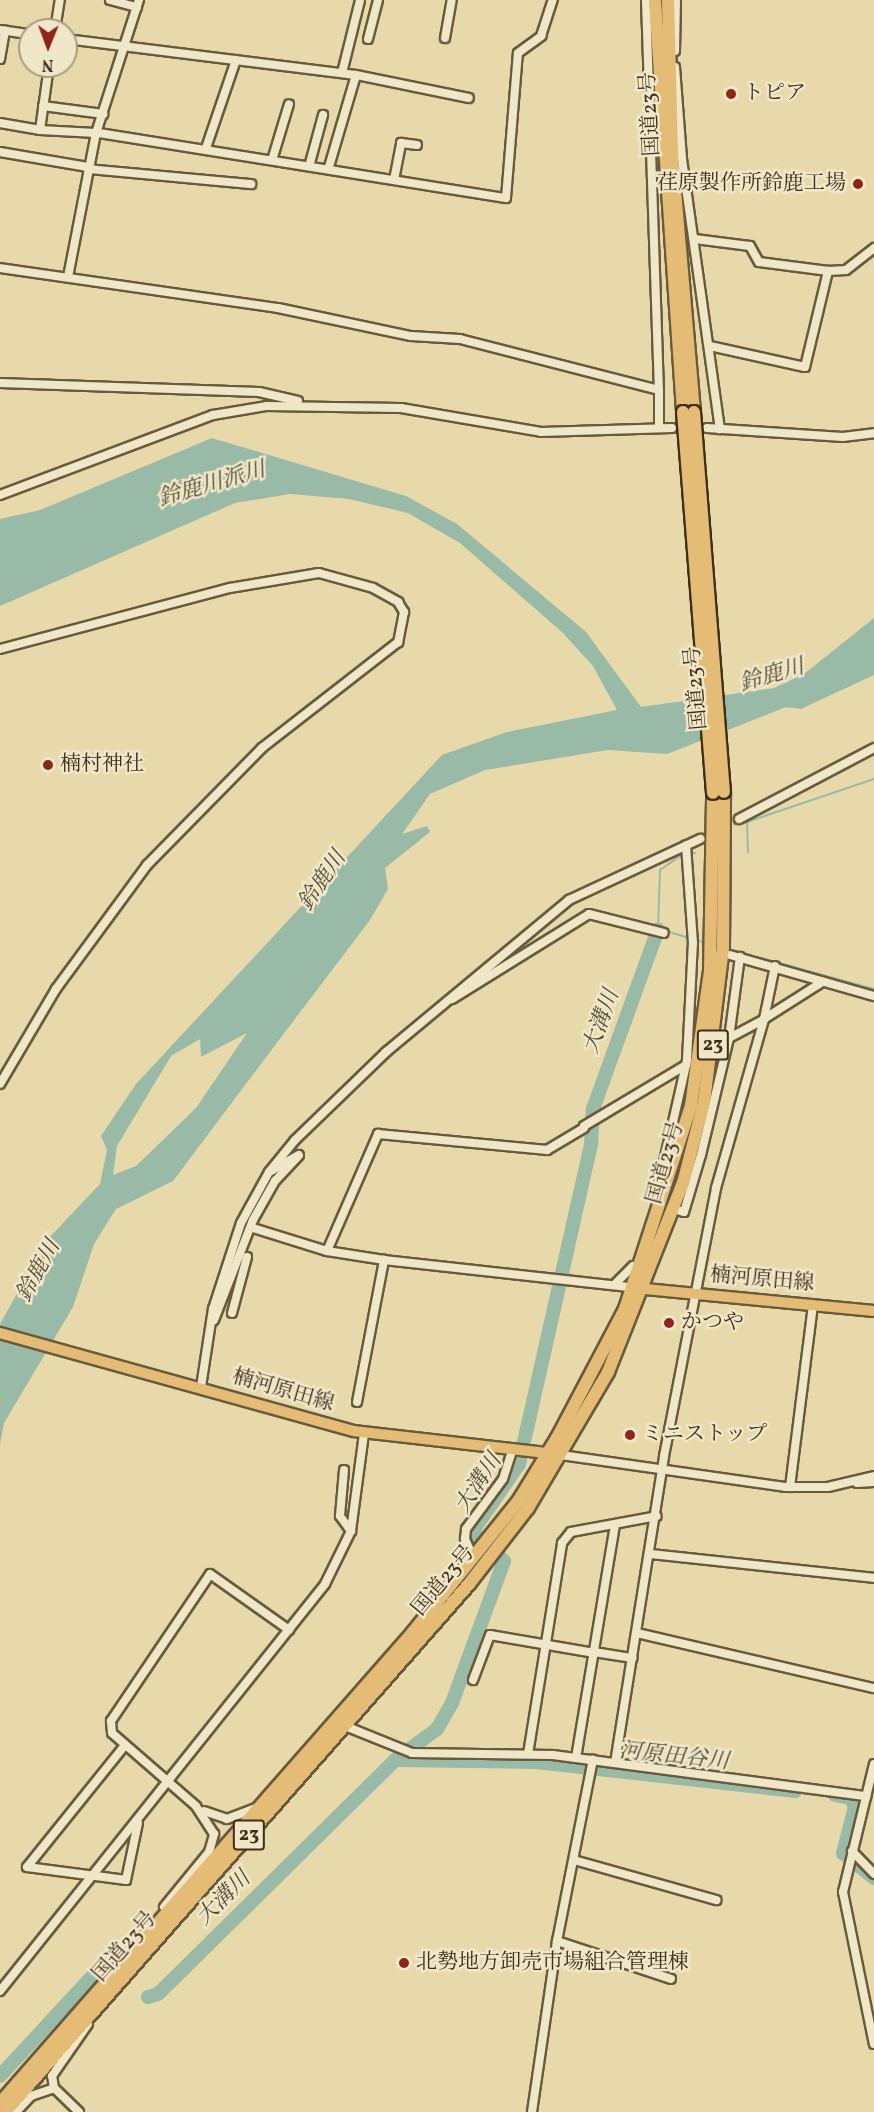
<!DOCTYPE html>
<html>
<head>
<meta charset="utf-8">
<style>
	body { margin:0 }
	#map { position:relative; width:874px; height:2112px; overflow:hidden; background:#e8d9ab; font-family:Vollkorn,"Noto Serif JP",serif }
	div>[style] { position:absolute }
	[style*='--x'] { left:calc(var(--x)*1px); top:calc(var(--y)*1px); width:calc(var(--w)*1px); rotate:calc(var(--a)*1deg) }
	.water>* { inset:0; background:#98baa6 }
	.stream>* { height:2px; margin:-1px; padding:0 1px; transform-origin:1px; border-radius:1px; background:#98baa6 }
	.river>* { height:14px; margin:-7px; padding:0 7px; transform-origin:7px; border-radius:7px; background:#98baa6 }
	.minor-tunnel>* { height:8px; margin-top:-4px; transform-origin:0; background:repeating-linear-gradient(90deg,#c6b78e 0 8px,transparent 0 12px) }
	.roads { filter:drop-shadow(2px 0 #695a3e) drop-shadow(-2px 0 #695a3e) drop-shadow(0 2px #695a3e) drop-shadow(0 -2px #695a3e) }
	.minor>* { height:8px; margin:-4px; padding:0 4px; transform-origin:4px; border-radius:4px; background:#f0e6c8 }
	.major>* { height:10px; margin:-5px; padding:0 5px; transform-origin:5px; border-radius:5px; background:#e4bc76 }
	.highway>* { height:12px; margin:-6px; padding:0 6px; transform-origin:6px; border-radius:6px; background:#e4bc76 }
	.bridges { filter:drop-shadow(2px 0 #3f2f1a) drop-shadow(-2px 0 #3f2f1a) drop-shadow(0 2px #3f2f1a) drop-shadow(0 -2px #3f2f1a) }
	.highway-bridge>* { height:12px; margin:-6px; padding:0 6px; transform-origin:6px; border-radius:6px; background:#e4bc76 }
	.dots>* { width:16px; height:16px; translate:-50% -50%; box-sizing:border-box; border:3px solid #f0e6c8; border-radius:50% }
	span { translate:-50% -50%; white-space:nowrap; text-align:center; line-height:1.15; -webkit-text-stroke:5px #f0e6c8; paint-order:stroke }
	.shield-label span { padding:2px 4px; background:#f0e6c8; border:2px solid; border-radius:4px; -webkit-text-stroke-width:0 }
	.shield-label { font-size:20px; color:#3f2f1a; font-weight:700 }
	.poi-label { font-size:21px; color:#3f2f1a }
	.left { translate:0 -50%; text-align:left }
	.right { translate:-100% -50%; text-align:right }
	.street-label { font-size:21px; color:#3f2f1a }
	.water-label { font-size:22px; color:#514b36; font-style:italic }
	.north { position:absolute; left:18px; top:18px; width:60px; height:60px; box-sizing:border-box; background:#f0e6c8; border:2px solid #a99d82; border-radius:50%; rotate:181deg; font-size:16px; font-weight:700; line-height:24px; text-align:center; color:#3f2f1a }
	.north::after { content:''; display:block; margin:auto; width:21px; height:27px; background:#8f2418; clip-path:polygon(50% 0,100% 100%,50% 72%,0 100%) }
</style>
</head>
<body>
<div id="map">
	<div class="water">
		<i style="clip-path:polygon(evenodd,212px 438px,406px 496px,457px 524px,586px 632px,641px 707px,774px 688px,804px 674px,874px 618px,874px 675px,801px 709px,786px 707px,667px 754px,608px 750px,485px 770px,430px 794px,402px 834px,427px 826px,430px 832px,385px 868px,388px 889px,370px 920px,279px 1040px,173px 1181px,116px 1209px,94px 1244px,73px 1307px,4px 1423px,0 1444px,0 1324px,47px 1240px,100px 1184px,107px 1150px,101px 1136px,136px 1084px,442px 755px,507px 732px,617px 710px,593px 666px,563px 633px,460px 543px,408px 513px,349px 499px,290px 494px,235px 503px,0 606px,0 519px,40px 510px,212px 438px,247px 1033px,196px 1108px,136px 1166px,113px 1175px,117px 1146px,171px 1056px,200px 1039px,201px 1057px,247px 1033px)"></i>
	</div>
	<div class="stream">
		<i style="--x:748;--y:852;--w:30;--a:-92"></i>
		<i style="--x:747;--y:822;--w:134;--a:-18.7"></i>
		<i style="--x:658;--y:929;--w:59;--a:-88.1"></i>
		<i style="--x:660;--y:870;--w:29;--a:-35"></i>
		<i style="--x:684;--y:853;--w:11;--a:0"></i>
		<i style="--x:666;--y:931;--w:24;--a:17"></i>
		<i style="--x:695;--y:940;--w:12;--a:14"></i>
		<i style="--x:746;--y:954;--w:133;--a:15.3"></i>
	</div>
	<div class="river">
		<i style="--x:395;--y:1760;--w:141;--a:0.8"></i>
		<i style="--x:536;--y:1762;--w:261;--a:6.4"></i>
		<i style="--x:835;--y:1795;--w:16;--a:11"></i>
		<i style="--x:851;--y:1798;--w:10;--a:66"></i>
		<i style="--x:855;--y:1807;--w:48;--a:104.6"></i>
		<i style="--x:843;--y:1853;--w:40;--a:39"></i>
		<i style="--x:148;--y:1997;--w:10;--a:-17"></i>
		<i style="--x:158;--y:1994;--w:333;--a:-44.6"></i>
		<i style="--x:395;--y:1760;--w:52;--a:-36.4"></i>
		<i style="--x:437;--y:1729;--w:30;--a:-60"></i>
		<i style="--x:452;--y:1703;--w:151;--a:-69.9"></i>
		<i style="--x:504;--y:1561;--w:43;--a:-137.8"></i>
		<i style="--x:472;--y:1532;--w:83;--a:-55.3"></i>
		<i style="--x:519;--y:1464;--w:327;--a:-77.3"></i>
		<i style="--x:591;--y:1145;--w:36;--a:-87"></i>
		<i style="--x:593;--y:1109;--w:191;--a:-70.1"></i>
		<i style="--x:0;--y:2076;--w:146;--a:-47.2"></i>
	</div>
	<div class="minor-tunnel">
		<i style="--x:700;--y:839;--w:44;--a:-27.1"></i>
	</div>
	<div class="roads">
		<div class="minor">
			<i style="--x:110;--y:0;--w:28;--a:15"></i>
			<i style="--x:646;--y:0;--w:390;--a:88.1"></i>
			<i style="--x:0;--y:30;--w:30;--a:8"></i>
			<i style="--x:55;--y:30;--w:30;--a:-81"></i>
			<i style="--x:445;--y:38;--w:39;--a:-80"></i>
			<i style="--x:66;--y:39;--w:292;--a:7.1"></i>
			<i style="--x:356;--y:75;--w:96;--a:106.4"></i>
			<i style="--x:368;--y:39;--w:40;--a:-75.6"></i>
			<i style="--x:675;--y:51;--w:51;--a:-88.9"></i>
			<i style="--x:0;--y:59;--w:29;--a:-80"></i>
			<i style="--x:675;--y:67;--w:92;--a:85.6"></i>
			<i style="--x:682;--y:159;--w:273;--a:82"></i>
			<i style="--x:342;--y:73;--w:75;--a:-76.1"></i>
			<i style="--x:356;--y:75;--w:115;--a:11.5"></i>
			<i style="--x:43;--y:106;--w:61;--a:7.6"></i>
			<i style="--x:0;--y:123;--w:41;--a:9.9"></i>
			<i style="--x:40;--y:130;--w:65;--a:-82"></i>
			<i style="--x:40;--y:130;--w:56;--a:3.1"></i>
			<i style="--x:99;--y:133;--w:412;--a:9.1"></i>
			<i style="--x:506;--y:198;--w:145;--a:-85.3"></i>
			<i style="--x:518;--y:53;--w:29;--a:-36"></i>
			<i style="--x:541;--y:36;--w:38;--a:-72"></i>
			<i style="--x:206;--y:148;--w:93;--a:-71.2"></i>
			<i style="--x:0;--y:152;--w:89;--a:9.7"></i>
			<i style="--x:273;--y:157;--w:55;--a:-73.2"></i>
			<i style="--x:310;--y:163;--w:50;--a:-74.8"></i>
			<i style="--x:88;--y:169;--w:164;--a:5.3"></i>
			<i style="--x:394;--y:180;--w:38;--a:-79"></i>
			<i style="--x:401;--y:143;--w:16;--a:7"></i>
			<i style="--x:695;--y:239;--w:55;--a:7.3"></i>
			<i style="--x:750;--y:246;--w:18;--a:61"></i>
			<i style="--x:759;--y:262;--w:70;--a:7.4"></i>
			<i style="--x:0;--y:268;--w:281;--a:8.2"></i>
			<i style="--x:278;--y:308;--w:136;--a:11.9"></i>
			<i style="--x:411;--y:336;--w:49;--a:3.5"></i>
			<i style="--x:460;--y:339;--w:205;--a:14.4"></i>
			<i style="--x:659;--y:390;--w:38;--a:90"></i>
			<i style="--x:68;--y:277;--w:147;--a:-79"></i>
			<i style="--x:96;--y:133;--w:140;--a:-72.1"></i>
			<i style="--x:710;--y:346;--w:97;--a:12.5"></i>
			<i style="--x:805;--y:367;--w:99;--a:-76.5"></i>
			<i style="--x:828;--y:271;--w:18;--a:-3"></i>
			<i style="--x:846;--y:270;--w:36;--a:-38"></i>
			<i style="--x:0;--y:383;--w:259;--a:2"></i>
			<i style="--x:259;--y:392;--w:40;--a:13"></i>
			<i style="--x:707;--y:428;--w:136;--a:3.8"></i>
			<i style="--x:843;--y:437;--w:31;--a:-7"></i>
			<i style="--x:0;--y:495;--w:228;--a:-20.6"></i>
			<i style="--x:213;--y:415;--w:55;--a:-9.5"></i>
			<i style="--x:267;--y:406;--w:134;--a:0.9"></i>
			<i style="--x:401;--y:408;--w:142;--a:9.7"></i>
			<i style="--x:541;--y:432;--w:131;--a:-1.7"></i>
			<i style="--x:0;--y:649;--w:238;--a:-14.9"></i>
			<i style="--x:230;--y:588;--w:90;--a:-9.6"></i>
			<i style="--x:319;--y:573;--w:56;--a:15.5"></i>
			<i style="--x:373;--y:588;--w:29;--a:29"></i>
			<i style="--x:398;--y:602;--w:12;--a:59"></i>
			<i style="--x:404;--y:612;--w:31;--a:101"></i>
			<i style="--x:398;--y:642;--w:172;--a:142.1"></i>
			<i style="--x:262;--y:748;--w:164;--a:134.5"></i>
			<i style="--x:147;--y:865;--w:154;--a:126.3"></i>
			<i style="--x:56;--y:989;--w:110;--a:120.5"></i>
			<i style="--x:739;--y:819;--w:153;--a:-27.7"></i>
			<i style="--x:730;--y:955;--w:150;--a:15.9"></i>
			<i style="--x:452;--y:999;--w:161;--a:-31.8"></i>
			<i style="--x:589;--y:914;--w:77;--a:14.2"></i>
			<i style="--x:729;--y:1038;--w:40;--a:-28"></i>
			<i style="--x:764;--y:1019;--w:54;--a:-78.3"></i>
			<i style="--x:584;--y:1126;--w:119;--a:-30.9"></i>
			<i style="--x:271;--y:1171;--w:32;--a:-30"></i>
			<i style="--x:658;--y:1188;--w:131;--a:-77.2"></i>
			<i style="--x:687;--y:1060;--w:117;--a:-87.1"></i>
			<i style="--x:693;--y:943;--w:98;--a:-94.1"></i>
			<i style="--x:674;--y:1209;--w:10;--a:17"></i>
			<i style="--x:684;--y:1212;--w:59;--a:-73.4"></i>
			<i style="--x:701;--y:1155;--w:120;--a:-76.5"></i>
			<i style="--x:729;--y:1038;--w:82;--a:-82.3"></i>
			<i style="--x:253;--y:1228;--w:77;--a:17.3"></i>
			<i style="--x:327;--y:1251;--w:58;--a:9"></i>
			<i style="--x:384;--y:1260;--w:255;--a:6.3"></i>
			<i style="--x:327;--y:1251;--w:128;--a:-66.4"></i>
			<i style="--x:378;--y:1134;--w:170;--a:5.4"></i>
			<i style="--x:547;--y:1150;--w:43;--a:-30.7"></i>
			<i style="--x:614;--y:1285;--w:27;--a:-45"></i>
			<i style="--x:232;--y:1313;--w:58;--a:-75"></i>
			<i style="--x:214;--y:1320;--w:107;--a:-68.7"></i>
			<i style="--x:253;--y:1220;--w:45;--a:-60.6"></i>
			<i style="--x:275;--y:1181;--w:35;--a:-47"></i>
			<i style="--x:201;--y:1387;--w:79;--a:-81.3"></i>
			<i style="--x:213;--y:1309;--w:90;--a:-72"></i>
			<i style="--x:241;--y:1223;--w:58;--a:-61.2"></i>
			<i style="--x:269;--y:1172;--w:41;--a:-50.9"></i>
			<i style="--x:295;--y:1140;--w:127;--a:-44"></i>
			<i style="--x:386;--y:1052;--w:238;--a:-39.7"></i>
			<i style="--x:569;--y:900;--w:145;--a:-25"></i>
			<i style="--x:357;--y:1402;--w:145;--a:-79.2"></i>
			<i style="--x:561;--y:1455;--w:226;--a:8.1"></i>
			<i style="--x:785;--y:1487;--w:43;--a:0"></i>
			<i style="--x:828;--y:1487;--w:47;--a:-13.4"></i>
			<i style="--x:344;--y:1470;--w:46;--a:95"></i>
			<i style="--x:340;--y:1516;--w:19;--a:54"></i>
			<i style="--x:857;--y:1483;--w:17;--a:-3"></i>
			<i style="--x:790;--y:1487;--w:183;--a:-82.8"></i>
			<i style="--x:650;--y:1554;--w:225;--a:6.1"></i>
			<i style="--x:473;--y:1557;--w:20;--a:-114"></i>
			<i style="--x:465;--y:1539;--w:10;--a:-84"></i>
			<i style="--x:466;--y:1529;--w:62;--a:-53.5"></i>
			<i style="--x:503;--y:1479;--w:32;--a:-72"></i>
			<i style="--x:637;--y:1633;--w:243;--a:13.1"></i>
			<i style="--x:594;--y:1652;--w:39;--a:9"></i>
			<i style="--x:473;--y:1680;--w:48;--a:-69.3"></i>
			<i style="--x:490;--y:1635;--w:106;--a:9.8"></i>
			<i style="--x:345;--y:1726;--w:72;--a:21.9"></i>
			<i style="--x:412;--y:1753;--w:141;--a:0.8"></i>
			<i style="--x:553;--y:1755;--w:316;--a:7.5"></i>
			<i style="--x:528;--y:1754;--w:214;--a:-80.8"></i>
			<i style="--x:562;--y:1543;--w:14;--a:-51"></i>
			<i style="--x:571;--y:1532;--w:87;--a:-10.5"></i>
			<i style="--x:576;--y:1758;--w:237;--a:-80.5"></i>
			<i style="--x:615;--y:1763;--w:311;--a:-80.9"></i>
			<i style="--x:664;--y:1456;--w:273;--a:-79"></i>
			<i style="--x:716;--y:1188;--w:176;--a:-74.1"></i>
			<i style="--x:764;--y:1019;--w:69;--a:-32.5"></i>
			<i style="--x:874;--y:1764;--w:132;--a:103.6"></i>
			<i style="--x:843;--y:1892;--w:155;--a:78.5"></i>
			<i style="--x:204;--y:1811;--w:24;--a:19"></i>
			<i style="--x:227;--y:1819;--w:33;--a:-21"></i>
			<i style="--x:852;--y:1851;--w:32;--a:46"></i>
			<i style="--x:574;--y:1860;--w:148;--a:15.7"></i>
			<i style="--x:27;--y:1867;--w:100;--a:7.5"></i>
			<i style="--x:126;--y:1880;--w:58;--a:-78.1"></i>
			<i style="--x:27;--y:1867;--w:156;--a:-51.2"></i>
			<i style="--x:164;--y:1907;--w:71;--a:-50.7"></i>
			<i style="--x:209;--y:1852;--w:19;--a:-74"></i>
			<i style="--x:214;--y:1834;--w:33;--a:-123"></i>
			<i style="--x:196;--y:1806;--w:111;--a:-139"></i>
			<i style="--x:112;--y:1733;--w:12;--a:-95"></i>
			<i style="--x:111;--y:1721;--w:177;--a:-56"></i>
			<i style="--x:210;--y:1574;--w:97;--a:35.3"></i>
			<i style="--x:557;--y:1941;--w:120;--a:18.4"></i>
			<i style="--x:0;--y:1991;--w:521;--a:-51.39"></i>
			<i style="--x:325;--y:1584;--w:59;--a:-63.9"></i>
			<i style="--x:351;--y:1531;--w:99;--a:-82.4"></i>
			<i style="--x:16;--y:2112;--w:22;--a:-47"></i>
			<i style="--x:31;--y:2096;--w:24;--a:-19"></i>
			<i style="--x:79;--y:2112;--w:35;--a:-136"></i>
			<i style="--x:54;--y:2088;--w:12;--a:-99"></i>
			<i style="--x:52;--y:2076;--w:63;--a:-55.3"></i>
			<i style="--x:532;--y:2112;--w:173;--a:-81.7"></i>
			<i style="--x:557;--y:1941;--w:185;--a:-78.8"></i>
		</div>
		<div class="major">
			<i style="--x:645;--y:1289;--w:230;--a:5.5"></i>
			<i style="--x:0;--y:1333;--w:367;--a:15.5"></i>
			<i style="--x:354;--y:1431;--w:202;--a:6.5"></i>
		</div>
		<div class="highway">
			<i style="--x:655;--y:0;--w:413;--a:86.1"></i>
			<i style="--x:668;--y:0;--w:155;--a:88.5"></i>
			<i style="--x:672;--y:155;--w:258;--a:85.1"></i>
			<i style="--x:0;--y:2103;--w:626;--a:-48.75"></i>
			<i style="--x:413;--y:1632;--w:169;--a:-51.2"></i>
			<i style="--x:519;--y:1500;--w:73;--a:-58.5"></i>
			<i style="--x:557;--y:1438;--w:146;--a:-62.2"></i>
			<i style="--x:625;--y:1309;--w:213;--a:-72"></i>
			<i style="--x:691;--y:1106;--w:136;--a:-82"></i>
			<i style="--x:710;--y:971;--w:178;--a:-89"></i>
			<i style="--x:5;--y:2112;--w:703;--a:-48.69"></i>
			<i style="--x:469;--y:1584;--w:96;--a:-52.2"></i>
			<i style="--x:528;--y:1508;--w:158;--a:-59.5"></i>
			<i style="--x:608;--y:1372;--w:203;--a:-68.4"></i>
			<i style="--x:683;--y:1183;--w:84;--a:-75.5"></i>
			<i style="--x:704;--y:1102;--w:155;--a:-83"></i>
			<i style="--x:723;--y:948;--w:156;--a:-89.6"></i>
		</div>
	</div>
	<div class="bridges">
		<div class="highway-bridge">
			<i style="--x:683;--y:412;--w:382;--a:85.5"></i>
			<i style="--x:694;--y:412;--w:381;--a:85.5"></i>
		</div>
	</div>
	<div class="dots">
		<i style="left:731px;top:94px;background:#8f2418"></i>
		<i style="left:858px;top:184px;background:#8f2418"></i>
		<i style="left:48px;top:765px;background:#8f2418"></i>
		<i style="left:669px;top:1323px;background:#8f2418"></i>
		<i style="left:630px;top:1435px;background:#8f2418"></i>
		<i style="left:404px;top:1963px;background:#8f2418"></i>
	</div>
	<div class="shield-label">
		<span style="left:713px;top:1045px">23</span>
		<span style="left:249px;top:1835px">23</span>
	</div>
	<div class="poi-label">
		<span class="left" style="left:743px;top:94px">トピア</span>
		<span class="right" style="left:846px;top:184px">荏原製作所鈴鹿工場</span>
		<span class="left" style="left:60px;top:765px">楠村神社</span>
		<span class="left" style="left:681px;top:1323px">かつや</span>
		<span class="left" style="left:642px;top:1435px">ミニストップ</span>
		<span class="left" style="left:416px;top:1963px">北勢地方卸売市場組合管理棟</span>
	</div>
	<div class="street-label">
		<span style="left:651px;top:114px;rotate:-93deg">国道23号</span>
		<span style="left:697px;top:688px;rotate:-95deg">国道23号</span>
		<span style="left:666px;top:1163px;rotate:-74deg">国道23号</span>
		<span style="left:762px;top:1280px;rotate:5deg">楠河原田線</span>
		<span style="left:283px;top:1391px;rotate:16deg">楠河原田線</span>
		<span style="left:444px;top:1581px;rotate:-50deg">国道23号</span>
		<span style="left:125px;top:1947px;rotate:-49deg">国道23号</span>
	</div>
	<div class="water-label">
		<span style="left:212px;top:485px;rotate:-16deg">鈴鹿川派川</span>
		<span style="left:772px;top:676px;rotate:-16deg">鈴鹿川</span>
		<span style="left:323px;top:881px;rotate:-56deg">鈴鹿川</span>
		<span style="left:602px;top:1022px;rotate:-70deg">大溝川</span>
		<span style="left:39px;top:1271px;rotate:-61deg">鈴鹿川</span>
		<span style="left:479px;top:1484px;rotate:-57deg">大溝川</span>
		<span style="left:674px;top:1757px;rotate:6deg">河原田谷川</span>
		<span style="left:224px;top:1899px;rotate:-45deg">大溝川</span>
	</div>
	<div class="north">N</div>
</div>
</body>
</html>
